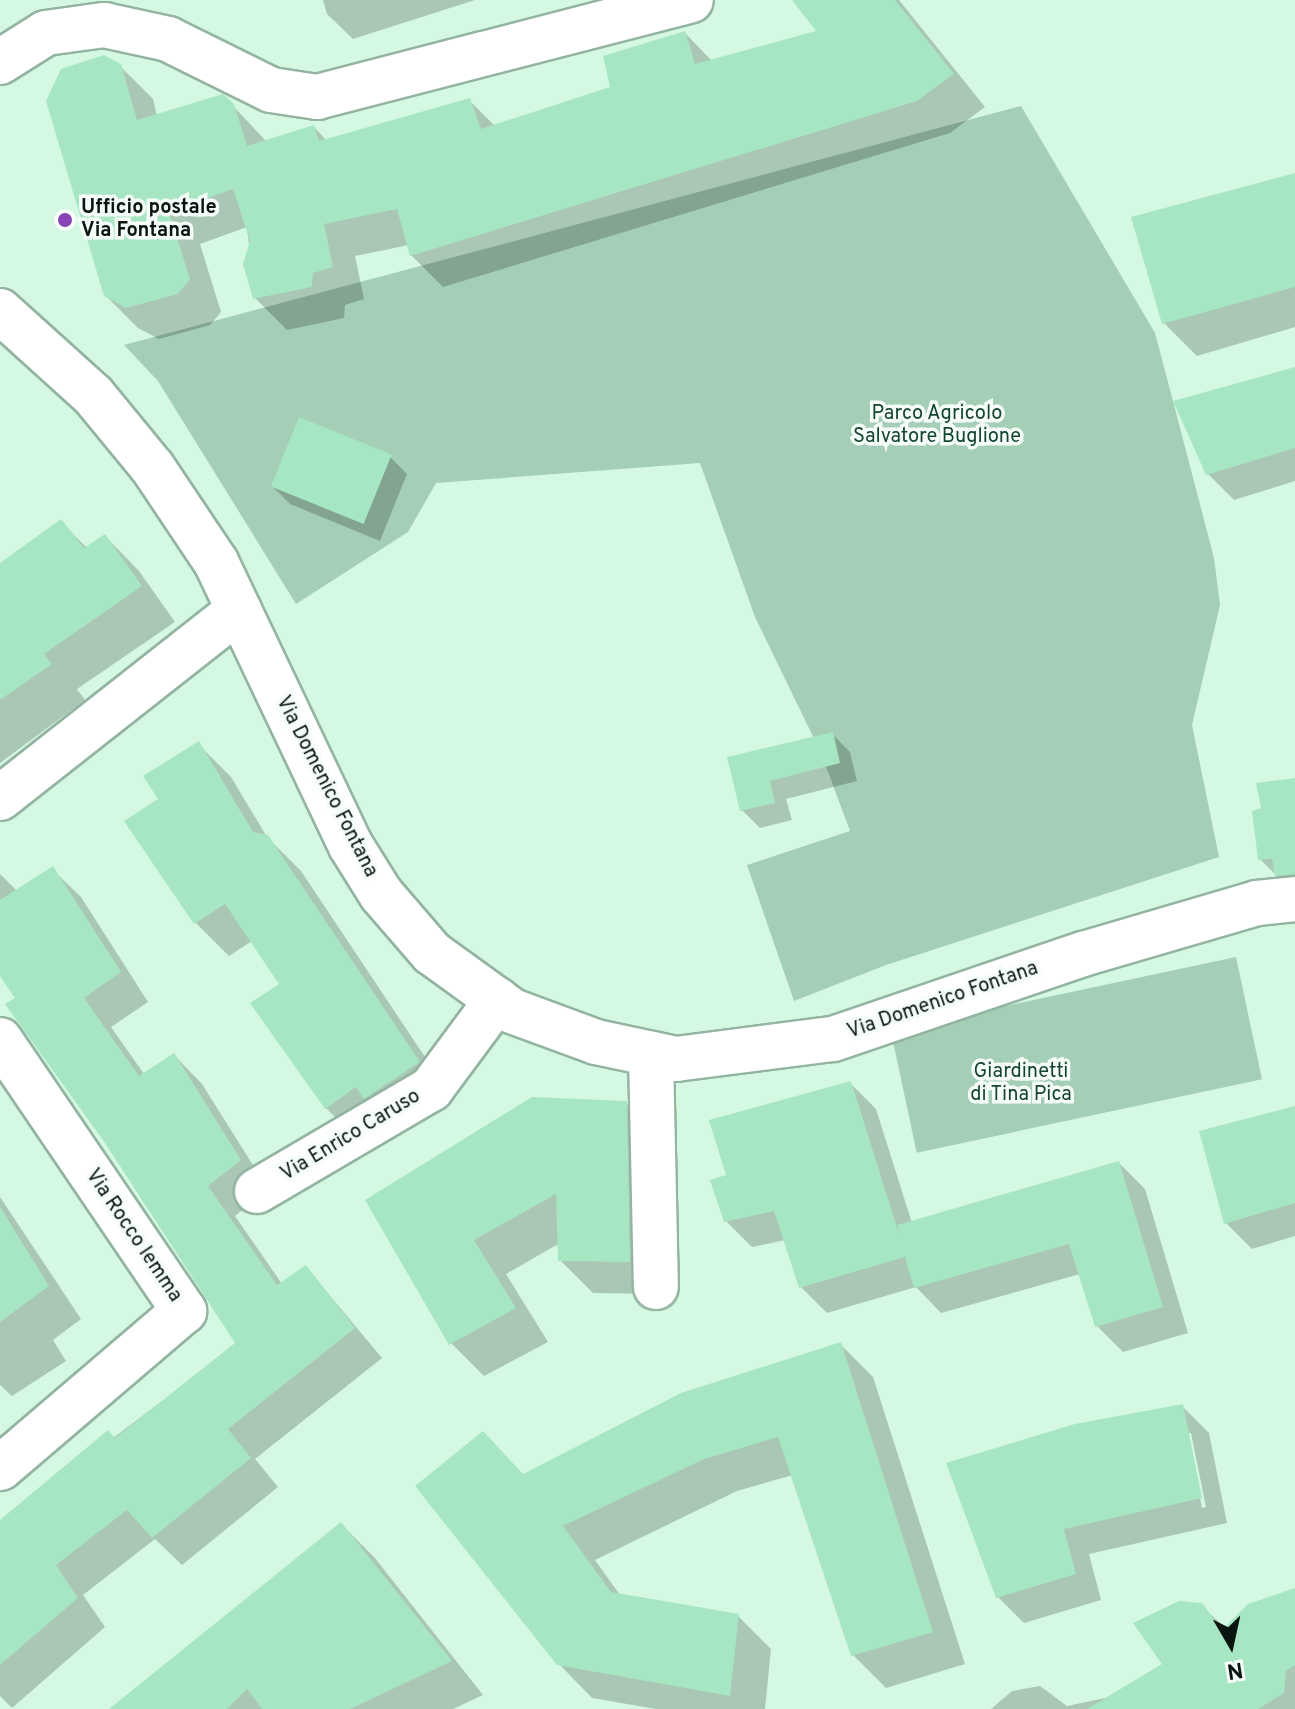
<!DOCTYPE html>
<html>
<head>
<meta charset="utf-8">
<style>
	body { margin:0 }
	#map { position:relative; width:1295px; height:1709px; overflow:hidden; background:#d5f8e3; font-family:Overpass,sans-serif }
	div>[style] { position:absolute }
	[style*='--x'] { left:calc(var(--x)*1px); top:calc(var(--y)*1px); width:calc(var(--w)*1px); rotate:calc(var(--a)*1deg) }
	.green>* { inset:0; background:#a4ceb5; transform-origin:0 0 }
	.shadow>* { inset:0; background:#0003 }
	.building>* { inset:0; background:#a7e6c2; transform-origin:0 0 }
	.roads { filter:drop-shadow(2px 0 #93b4a1) drop-shadow(-2px 0 #93b4a1) drop-shadow(0 2px #93b4a1) drop-shadow(0 -2px #93b4a1) }
	.minor>* { height:44px; margin:-22px; padding:0 22px; transform-origin:22px; border-radius:22px; background:#fff }
	.dots>* { width:22px; height:22px; translate:-50% -50%; box-sizing:border-box; border:4px solid #f6fdf9; border-radius:50% }
	span { translate:-50% -50%; white-space:nowrap; text-align:center; line-height:1.15; -webkit-text-stroke:7px #f6fdf9; paint-order:stroke }
	.poi-label { font-size:20px; color:#09160f; font-weight:700 }
	.left { translate:0 -50%; text-align:left }
	.park-label { font-size:20px; color:#14452d }
	.street-label { font-size:20px; color:#09160f }
	.north { position:absolute; left:1191px; top:1605px; width:80px; height:80px; -webkit-text-stroke:6px #f6fdf9; paint-order:stroke; rotate:171deg; font-size:22px; font-weight:700; line-height:32px; text-align:center; color:#09160f }
	.north::after { content:''; display:block; margin:auto; width:28px; height:36px; background:#09160f; clip-path:polygon(50% 0,100% 100%,50% 72%,0 100%) }
</style>
</head>
<body>
<div id="map">
	<div class="green">
		<i style="clip-path:polygon(1021px 106px,1155px 333px,1173px 401px,1214px 558px,1220px 605px,1192px 725px,1219px 857px,886px 965px,794px 1001px,747px 865px,850px 831px,821px 753px,755px 617px,700px 463px,436px 483px,408px 532px,296px 604px,158px 381px,124px 345px)"></i>
		<i style="left:1236px;top:957px;width:125px;height:353px;rotate:78deg"></i>
	</div>
	<div class="shadow">
		<i style="clip-path:polygon(323px 0,475px 0,353px 39px,327px 14px)"></i>
		<i style="clip-path:polygon(795px 0,899px 0,985px 107px,950px 133px,443px 287px,411px 255px,409px 245px,355px 256px,364px 299px,345px 305px,344px 318px,287px 330px,255px 298px,247px 227px,200px 244px,221px 312px,210px 325px,159px 339px,138px 328px,105px 295px,120px 66px,153px 99px,157px 116px,233px 106px,267px 142px,314px 127px,327px 141px,469px 100px,495px 126px,612px 88px,685px 33px,712px 61px,820px 32px)"></i>
		<i style="clip-path:polygon(1295px 175px,1295px 327px,1197px 356px,1164px 323px)"></i>
		<i style="clip-path:polygon(1295px 369px,1295px 481px,1234px 500px,1208px 474px)"></i>
		<i style="clip-path:polygon(390px 457px,407px 474px,380px 541px,290px 504px,272px 486px)"></i>
		<i style="clip-path:polygon(61px 522px,87px 548px,105px 536px,139px 571px,175px 622px,77px 689px,85px 700px,0 763px,0 566px)"></i>
		<i style="clip-path:polygon(832px 734px,850px 752px,857px 781px,786px 799px,792px 820px,760px 828px,742px 810px,729px 759px)"></i>
		<i style="clip-path:polygon(198px 744px,231px 777px,267px 837px,301px 871px,451px 1096px,359px 1141px,326px 1108px,282px 985px,252px 941px,229px 956px,196px 923px,127px 821px,161px 799px)"></i>
		<i style="clip-path:polygon(1295px 780px,1295px 885px,1286px 885px,1260px 859px,1264px 810px)"></i>
		<i style="clip-path:polygon(52px 869px,81px 897px,148px 1002px,111px 1027px,144px 1074px,174px 1055px,202px 1084px,268px 1189px,235px 1216px,282px 1284px,306px 1267px,382px 1358px,255px 1459px,278px 1487px,182px 1565px,155px 1539px,83px 1595px,105px 1627px,12px 1708px,0 1696px,0 1523px,238px 1344px,0 972px,0 874px,17px 891px)"></i>
		<i style="clip-path:polygon(850px 1083px,876px 1109px,912px 1223px,1119px 1163px,1145px 1189px,1188px 1333px,1123px 1352px,1097px 1326px,1080px 1274px,941px 1313px,916px 1287px,827px 1313px,801px 1287px,785px 1240px,752px 1247px,726px 1221px,728px 1176px)"></i>
		<i style="clip-path:polygon(626px 1103px,659px 1136px,663px 1294px,593px 1293px,560px 1260px,560px 1243px,506px 1274px,548px 1342px,484px 1376px,451px 1343px,368px 1201px)"></i>
		<i style="clip-path:polygon(1295px 1108px,1295px 1236px,1252px 1249px,1226px 1223px)"></i>
		<i style="clip-path:polygon(0 1197px,81px 1319px,53px 1340px,66px 1361px,12px 1396px,0 1385px)"></i>
		<i style="clip-path:polygon(840px 1344px,873px 1377px,965px 1664px,886px 1688px,853px 1655px,793px 1475px,737px 1491px,595px 1560px,620px 1595px,738px 1616px,771px 1649px,765px 1709px,656px 1709px,592px 1698px,559px 1664px,524px 1476px)"></i>
		<i style="clip-path:polygon(evenodd,1183px 1407px,1209px 1433px,1227px 1523px,1089px 1554px,1101px 1600px,1024px 1623px,998px 1597px,1183px 1407px,1187px 1433px,1191px 1433px,1206px 1507px,1202px 1508px,1187px 1433px)"></i>
		<i style="clip-path:polygon(341px 1524px,374px 1557px,483px 1695px,453px 1709px,112px 1709px)"></i>
		<i style="clip-path:polygon(1295px 1594px,1295px 1709px,991px 1709px,1012px 1691px,1040px 1686px,1067px 1706px,1110px 1697px,1165px 1664px,1201px 1605px,1226px 1629px)"></i>
	</div>
	<div class="building">
		<i style="clip-path:polygon(792px 0,895px 0,954px 74px,917px 101px,410px 256px,397px 209px,324px 224px,333px 267px,313px 273px,312px 287px,253px 299px,243px 264px,250px 241px,233px 189px,169px 212px,190px 279px,178px 294px,126px 308px,104px 296px,46px 101px,61px 69px,104px 55px,121px 64px,137px 120px,223px 94px,234px 104px,247px 146px,314px 125px,319px 141px,470px 98px,481px 129px,610px 87px,603px 56px,685px 31px,695px 64px,816px 31px)"></i>
		<i style="clip-path:polygon(1295px 173px,1295px 287px,1162px 324px,1131px 217px)"></i>
		<i style="clip-path:polygon(1295px 367px,1295px 448px,1206px 475px,1173px 401px)"></i>
		<i style="left:299px;top:417px;width:100px;height:75px;rotate:22deg"></i>
		<i style="clip-path:polygon(61px 519px,84px 548px,105px 534px,142px 586px,44px 654px,52px 664px,0 700px,0 563px)"></i>
		<i style="clip-path:polygon(833px 732px,840px 763px,770px 781px,775px 803px,740px 811px,727px 757px)"></i>
		<i style="clip-path:polygon(199px 741px,253px 832px,268px 835px,420px 1062px,364px 1099px,356px 1087px,325px 1109px,250px 1003px,279px 984px,225px 904px,194px 924px,124px 821px,158px 799px,143px 776px)"></i>
		<i style="clip-path:polygon(1295px 778px,1295px 874px,1275px 876px,1272px 859px,1258px 860px,1252px 811px,1261px 808px,1256px 783px)"></i>
		<i style="clip-path:polygon(53px 866px,121px 972px,84px 998px,139px 1076px,174px 1053px,241px 1160px,208px 1186px,277px 1285px,306px 1265px,355px 1328px,228px 1429px,251px 1458px,152px 1538px,127px 1510px,56px 1565px,78px 1598px,0 1665px,0 1520px,108px 1430px,115px 1438px,235px 1343px,105px 1143px,5px 1004px,15px 998px,0 976px,0 900px)"></i>
		<i style="clip-path:polygon(851px 1081px,900px 1237px,897px 1225px,1119px 1161px,1163px 1307px,1095px 1327px,1069px 1244px,914px 1288px,905px 1257px,799px 1288px,774px 1211px,724px 1222px,710px 1180px,726px 1175px,709px 1120px)"></i>
		<i style="clip-path:polygon(532px 1097px,627px 1101px,630px 1262px,558px 1261px,556px 1194px,474px 1240px,516px 1308px,449px 1345px,365px 1200px)"></i>
		<i style="clip-path:polygon(1295px 1106px,1295px 1203px,1224px 1224px,1199px 1131px)"></i>
		<i style="clip-path:polygon(0 1207px,49px 1286px,0 1322px)"></i>
		<i style="clip-path:polygon(841px 1342px,933px 1632px,851px 1656px,778px 1437px,704px 1459px,563px 1526px,611px 1592px,739px 1614px,730px 1696px,557px 1665px,415px 1486px,483px 1431px,523px 1474px,681px 1393px)"></i>
		<i style="clip-path:polygon(1183px 1404px,1202px 1498px,1064px 1529px,1076px 1574px,996px 1598px,946px 1463px,1075px 1424px)"></i>
		<i style="clip-path:polygon(341px 1522px,452px 1661px,350px 1709px,262px 1709px,247px 1689px,227px 1709px,109px 1709px)"></i>
		<i style="clip-path:polygon(1295px 1588px,1295px 1665px,1286px 1671px,1284px 1693px,1258px 1709px,1087px 1709px,1162px 1664px,1133px 1623px,1179px 1601px,1202px 1603px,1222px 1630px,1248px 1604px)"></i>
	</div>
	<div class="roads">
		<div class="minor">
			<i style="--x:0;--y:62;--w:54;--a:-32.2"></i>
			<i style="--x:46;--y:33;--w:59;--a:-7.9"></i>
			<i style="--x:104;--y:25;--w:66;--a:12.3"></i>
			<i style="--x:168;--y:39;--w:115;--a:26.3"></i>
			<i style="--x:271;--y:90;--w:47;--a:8.7"></i>
			<i style="--x:317;--y:97;--w:386;--a:-14.5"></i>
			<i style="--x:0;--y:311;--w:125;--a:42.1"></i>
			<i style="--x:93;--y:395;--w:94;--a:50.6"></i>
			<i style="--x:153;--y:468;--w:113;--a:56.2"></i>
			<i style="--x:216;--y:562;--w:314;--a:64.6"></i>
			<i style="--x:351;--y:846;--w:57;--a:58"></i>
			<i style="--x:381;--y:894;--w:78;--a:49.2"></i>
			<i style="--x:432;--y:953;--w:99;--a:35.9"></i>
			<i style="--x:512;--y:1011;--w:90;--a:20.3"></i>
			<i style="--x:596;--y:1042;--w:82;--a:12"></i>
			<i style="--x:676;--y:1059;--w:158;--a:-7.3"></i>
			<i style="--x:833;--y:1039;--w:264;--a:-18.8"></i>
			<i style="--x:1083;--y:954;--w:181;--a:-16.3"></i>
			<i style="--x:1257;--y:903;--w:38;--a:-6"></i>
			<i style="--x:0;--y:798;--w:304;--a:-38.2"></i>
			<i style="--x:0;--y:1040;--w:328;--a:55.8"></i>
			<i style="--x:184;--y:1311;--w:242;--a:139.5"></i>
			<i style="--x:651;--y:1054;--w:233;--a:88.8"></i>
			<i style="--x:257;--y:1191;--w:202;--a:-30.4"></i>
			<i style="--x:431;--y:1089;--w:111;--a:-53.4"></i>
		</div>
	</div>
	<div class="dots">
		<i style="left:65px;top:220px;background:#8843b7"></i>
	</div>
	<div class="poi-label">
		<span class="left" style="left:81px;top:220px">Ufficio postale<br>Via Fontana</span>
	</div>
	<div class="park-label">
		<span style="left:937px;top:426px">Parco Agricolo<br>Salvatore Buglione</span>
		<span style="left:1021px;top:1084px">Giardinetti<br>di Tina Pica</span>
	</div>
	<div class="street-label">
		<span style="left:326px;top:787px;rotate:63deg">Via Domenico Fontana</span>
		<span style="left:943px;top:1001px;rotate:-19deg">Via Domenico Fontana</span>
		<span style="left:351px;top:1136px;rotate:-31deg">Via Enrico Caruso</span>
		<span style="left:133px;top:1236px;rotate:56deg">Via Rocco Iemma</span>
	</div>
	<div class="north">N</div>
</div>
</body>
</html>
